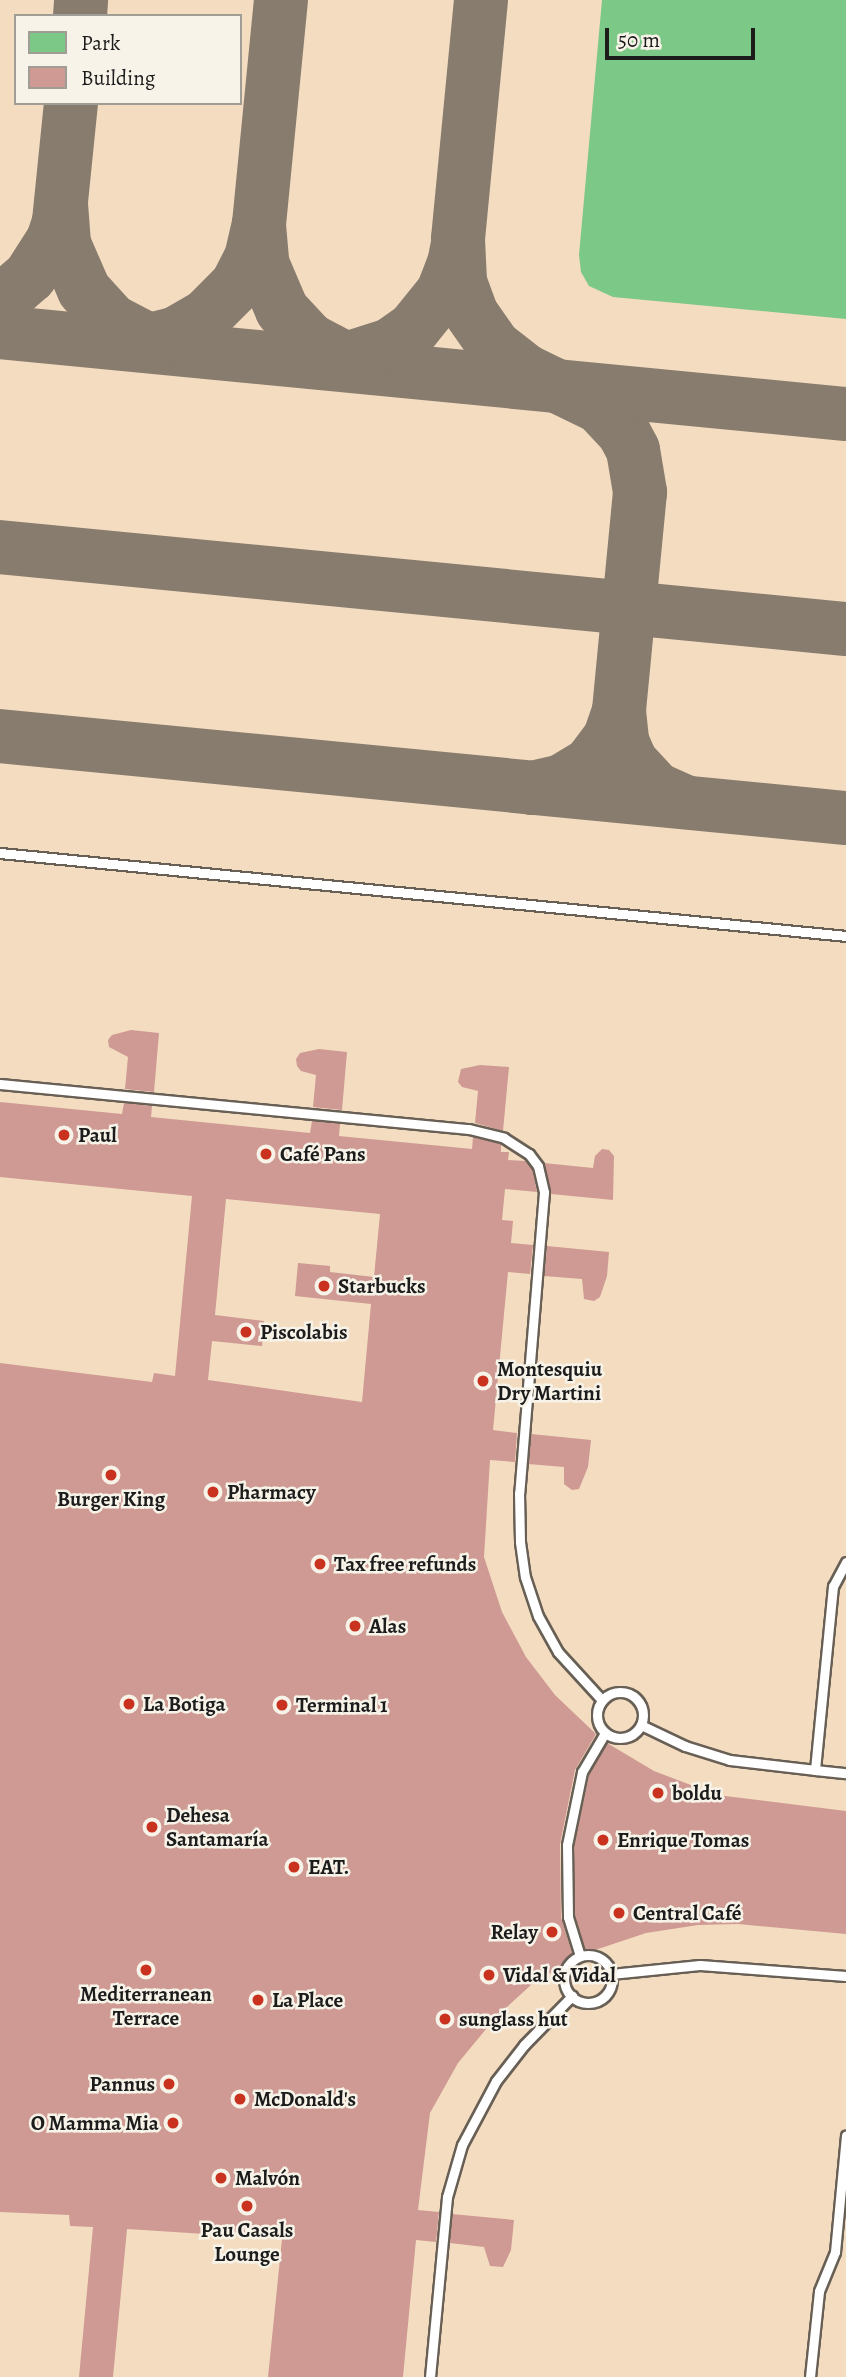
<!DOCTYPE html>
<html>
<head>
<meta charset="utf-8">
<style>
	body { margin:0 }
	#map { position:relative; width:846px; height:2377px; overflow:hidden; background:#f4dcc0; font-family:Alegreya,serif }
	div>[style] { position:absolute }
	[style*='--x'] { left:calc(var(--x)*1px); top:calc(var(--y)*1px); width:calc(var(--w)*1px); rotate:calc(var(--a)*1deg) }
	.green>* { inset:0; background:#7cc887 }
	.taxiway>* { height:54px; margin:-27px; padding:0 27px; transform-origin:27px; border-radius:27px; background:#887c6e }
	.building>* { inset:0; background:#ce9a93 }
	.roads { filter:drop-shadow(2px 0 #685f55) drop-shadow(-2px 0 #685f55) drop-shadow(0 2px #685f55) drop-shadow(0 -2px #685f55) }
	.lane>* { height:9px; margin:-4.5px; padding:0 4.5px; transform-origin:4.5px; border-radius:4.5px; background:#fff }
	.lane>.ring { margin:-4.5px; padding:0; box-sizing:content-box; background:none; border:9px solid #fff; border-radius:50% }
	.dots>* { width:19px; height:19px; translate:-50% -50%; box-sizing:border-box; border:4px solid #f7f3e8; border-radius:50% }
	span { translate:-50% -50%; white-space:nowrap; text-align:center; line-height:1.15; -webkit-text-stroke:5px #f7f3e8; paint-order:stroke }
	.poi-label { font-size:21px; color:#1c1c1c; font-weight:700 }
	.left { translate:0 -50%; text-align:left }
	.right { translate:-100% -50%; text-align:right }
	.legend { position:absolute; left:14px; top:14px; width:228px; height:91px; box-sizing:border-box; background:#f7f3e8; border:2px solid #9f9d96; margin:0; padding:9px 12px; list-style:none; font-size:21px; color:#1c1c1c }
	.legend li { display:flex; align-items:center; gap:14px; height:35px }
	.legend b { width:35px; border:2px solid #9f9d96 }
	.scale { position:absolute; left:605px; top:28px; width:150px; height:32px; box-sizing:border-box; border:4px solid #1c1c1c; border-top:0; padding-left:9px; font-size:21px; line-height:24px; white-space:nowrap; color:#1c1c1c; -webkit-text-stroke:5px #f7f3e8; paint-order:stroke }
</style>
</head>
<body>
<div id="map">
	<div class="green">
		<i style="clip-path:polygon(602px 0,846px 0,846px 319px,613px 297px,589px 286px,581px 272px,579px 255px)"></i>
	</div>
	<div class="taxiway">
		<i style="--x:481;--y:0;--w:240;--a:95.5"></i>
		<i style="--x:458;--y:239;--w:43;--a:87.3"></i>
		<i style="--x:460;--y:282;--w:33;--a:70"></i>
		<i style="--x:471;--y:313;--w:40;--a:55.1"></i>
		<i style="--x:494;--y:346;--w:41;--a:38"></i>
		<i style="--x:526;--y:371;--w:82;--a:25.9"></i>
		<i style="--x:600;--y:407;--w:35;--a:47"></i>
		<i style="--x:624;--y:433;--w:19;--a:62"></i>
		<i style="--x:633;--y:450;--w:43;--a:80.5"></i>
		<i style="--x:640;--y:492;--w:220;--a:95.5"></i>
		<i style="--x:80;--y:16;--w:16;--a:-86"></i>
		<i style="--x:61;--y:204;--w:40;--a:85.7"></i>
		<i style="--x:64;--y:244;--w:50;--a:66.5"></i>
		<i style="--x:84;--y:290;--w:42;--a:47.9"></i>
		<i style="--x:112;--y:321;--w:47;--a:27.6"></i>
		<i style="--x:259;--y:225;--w:38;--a:85"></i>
		<i style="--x:262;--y:263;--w:51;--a:66.9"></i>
		<i style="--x:282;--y:310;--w:41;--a:47"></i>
		<i style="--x:310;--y:340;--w:50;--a:27.6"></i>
		<i style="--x:0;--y:302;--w:40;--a:-41"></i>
		<i style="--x:30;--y:276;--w:43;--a:-57.4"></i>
		<i style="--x:53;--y:240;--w:20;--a:-72"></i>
		<i style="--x:59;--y:221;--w:119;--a:-84.2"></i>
		<i style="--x:0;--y:332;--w:850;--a:5.54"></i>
		<i style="--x:142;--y:342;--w:34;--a:-14"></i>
		<i style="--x:175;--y:334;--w:34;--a:-30"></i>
		<i style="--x:205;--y:317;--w:45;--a:-45"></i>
		<i style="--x:237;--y:285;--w:30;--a:-63"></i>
		<i style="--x:251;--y:258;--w:35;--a:-77"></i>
		<i style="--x:259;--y:224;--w:225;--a:-84.4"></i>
		<i style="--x:340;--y:361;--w:52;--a:-17.7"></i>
		<i style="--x:390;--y:345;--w:29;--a:-35"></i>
		<i style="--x:414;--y:328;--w:46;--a:-51.1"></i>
		<i style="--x:443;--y:292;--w:30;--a:-69"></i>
		<i style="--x:454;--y:264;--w:21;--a:-79"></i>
		<i style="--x:0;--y:547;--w:850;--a:5.54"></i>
		<i style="--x:0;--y:736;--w:850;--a:5.54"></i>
		<i style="--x:532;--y:788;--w:31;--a:-13"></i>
		<i style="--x:562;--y:781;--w:33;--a:-31"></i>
		<i style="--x:590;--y:764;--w:34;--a:-53"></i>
		<i style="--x:610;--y:737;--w:28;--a:-71"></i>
		<i style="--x:619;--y:711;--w:30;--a:84"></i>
		<i style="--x:622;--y:741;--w:23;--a:67"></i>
		<i style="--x:631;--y:762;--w:37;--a:47"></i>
		<i style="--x:656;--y:789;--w:32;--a:24"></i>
	</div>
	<div class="building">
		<i style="clip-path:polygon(131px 1030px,159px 1033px,154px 1092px,125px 1089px,128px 1057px,109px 1047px,108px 1040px,112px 1035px)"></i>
		<i style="clip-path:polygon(319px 1049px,347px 1052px,342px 1110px,313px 1107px,316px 1075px,301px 1071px,297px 1066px,296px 1059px,300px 1053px)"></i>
		<i style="clip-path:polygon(480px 1065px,509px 1067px,503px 1131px,475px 1123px,478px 1091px,462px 1087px,458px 1082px,461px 1069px)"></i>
		<i style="clip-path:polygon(evenodd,0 1102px,122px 1114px,124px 1103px,152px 1106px,151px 1117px,310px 1133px,312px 1121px,340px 1124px,339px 1136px,472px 1149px,473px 1137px,501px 1144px,501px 1152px,509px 1152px,508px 1160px,526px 1161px,532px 1169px,537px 1192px,505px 1189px,502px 1220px,513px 1221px,511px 1243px,533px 1245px,530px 1274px,508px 1272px,493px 1430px,517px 1433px,515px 1462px,490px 1460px,484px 1557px,502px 1612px,526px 1657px,555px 1695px,596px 1734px,575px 1770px,560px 1844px,561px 1917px,574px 1959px,532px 1984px,496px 2017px,458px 2063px,430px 2113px,418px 2210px,439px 2212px,436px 2242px,416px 2240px,403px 2377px,268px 2377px,282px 2239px,127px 2229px,113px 2377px,79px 2377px,93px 2227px,70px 2226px,69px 2215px,0 2212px,0 1363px,152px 1382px,154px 1373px,175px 1376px,192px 1196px,0 1177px,0 1102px,226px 1199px,380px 1214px,374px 1277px,330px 1272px,330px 1266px,298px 1263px,295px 1296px,371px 1304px,362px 1402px,208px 1380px,212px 1341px,262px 1346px,264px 1321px,215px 1315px,226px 1199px)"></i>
		<i style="clip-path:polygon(602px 1149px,609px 1150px,614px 1156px,613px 1200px,551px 1194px,544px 1163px,593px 1168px,595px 1156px)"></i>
		<i style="clip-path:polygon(547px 1246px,609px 1252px,607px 1276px,600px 1297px,594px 1301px,584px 1299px,582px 1279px,544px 1276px)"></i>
		<i style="clip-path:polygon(531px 1434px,591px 1440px,588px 1467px,579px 1489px,572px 1490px,564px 1484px,564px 1467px,528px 1464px)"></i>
		<i style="clip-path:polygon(607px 1743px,654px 1771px,717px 1795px,846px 1811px,846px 1934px,738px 1924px,698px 1925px,646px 1933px,586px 1953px,575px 1916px,574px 1846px,589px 1775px)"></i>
		<i style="clip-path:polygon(452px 2214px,514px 2220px,511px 2250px,503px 2267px,490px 2266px,484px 2247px,450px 2243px)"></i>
	</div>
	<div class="roads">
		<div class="lane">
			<i style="--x:0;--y:853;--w:850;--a:5.6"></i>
			<i style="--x:0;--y:1084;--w:471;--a:5.5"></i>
			<i style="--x:469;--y:1129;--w:36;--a:14"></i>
			<i style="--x:504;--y:1138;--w:30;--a:33"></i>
			<i style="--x:529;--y:1154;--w:15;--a:53"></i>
			<i style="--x:538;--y:1166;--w:27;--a:77"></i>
			<i style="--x:544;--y:1192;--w:302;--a:94.7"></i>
			<i style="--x:519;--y:1493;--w:49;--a:88.8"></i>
			<i style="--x:520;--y:1542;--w:35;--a:82"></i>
			<i style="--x:525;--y:1577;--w:41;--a:71.6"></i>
			<i style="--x:538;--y:1616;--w:41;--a:60.9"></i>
			<i style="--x:558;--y:1652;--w:65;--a:47.5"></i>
			<i style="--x:846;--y:1562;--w:27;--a:118"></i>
			<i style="--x:833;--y:1586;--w:185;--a:95.6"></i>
			<i style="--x:815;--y:1770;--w:31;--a:6"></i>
			<i class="ring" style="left:597px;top:1692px;width:37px;height:37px"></i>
			<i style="--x:641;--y:1725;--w:49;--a:25.5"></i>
			<i style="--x:685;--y:1746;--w:47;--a:17.3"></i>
			<i style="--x:730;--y:1760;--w:86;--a:6.7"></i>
			<i class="ring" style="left:564px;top:1955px;width:39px;height:39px"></i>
			<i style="--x:580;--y:1956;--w:41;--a:-107.1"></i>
			<i style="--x:568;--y:1917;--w:72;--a:-90.8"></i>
			<i style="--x:567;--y:1845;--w:75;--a:-78.4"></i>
			<i style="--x:582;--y:1772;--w:45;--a:-59.5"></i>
			<i style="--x:611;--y:1974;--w:89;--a:-5.8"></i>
			<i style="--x:700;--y:1965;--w:146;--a:4.3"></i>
			<i style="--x:430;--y:2377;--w:181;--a:-84.6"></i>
			<i style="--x:447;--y:2197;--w:54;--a:-73.9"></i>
			<i style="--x:462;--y:2145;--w:72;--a:-62"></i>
			<i style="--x:496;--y:2081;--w:46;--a:-52.1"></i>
			<i style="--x:524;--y:2045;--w:69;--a:-45.6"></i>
			<i style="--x:810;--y:2377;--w:86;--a:-84"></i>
			<i style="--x:819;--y:2291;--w:42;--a:-67.7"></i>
			<i style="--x:835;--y:2252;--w:117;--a:-84.6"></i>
		</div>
	</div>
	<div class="dots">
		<i style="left:64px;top:1135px;background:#c8321e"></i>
		<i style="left:266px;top:1154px;background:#c8321e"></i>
		<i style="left:324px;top:1286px;background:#c8321e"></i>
		<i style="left:246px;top:1332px;background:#c8321e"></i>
		<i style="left:483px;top:1381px;background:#c8321e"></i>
		<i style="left:111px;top:1475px;background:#c8321e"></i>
		<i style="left:213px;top:1492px;background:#c8321e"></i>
		<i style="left:320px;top:1564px;background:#c8321e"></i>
		<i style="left:355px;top:1626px;background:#c8321e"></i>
		<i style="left:129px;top:1704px;background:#c8321e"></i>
		<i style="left:282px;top:1705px;background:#c8321e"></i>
		<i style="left:658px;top:1793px;background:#c8321e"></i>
		<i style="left:152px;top:1827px;background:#c8321e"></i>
		<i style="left:603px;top:1840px;background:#c8321e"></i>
		<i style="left:294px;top:1867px;background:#c8321e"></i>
		<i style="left:619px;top:1913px;background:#c8321e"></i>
		<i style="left:552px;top:1932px;background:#c8321e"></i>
		<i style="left:146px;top:1970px;background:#c8321e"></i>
		<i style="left:489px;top:1975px;background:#c8321e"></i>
		<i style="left:258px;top:2000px;background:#c8321e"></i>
		<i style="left:445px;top:2019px;background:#c8321e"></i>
		<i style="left:169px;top:2084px;background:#c8321e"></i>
		<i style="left:240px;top:2099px;background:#c8321e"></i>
		<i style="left:173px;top:2123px;background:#c8321e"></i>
		<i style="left:221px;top:2178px;background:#c8321e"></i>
		<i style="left:247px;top:2206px;background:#c8321e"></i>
	</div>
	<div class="poi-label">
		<span class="left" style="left:78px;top:1135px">Paul</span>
		<span class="left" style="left:280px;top:1154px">Café Pans</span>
		<span class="left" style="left:338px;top:1286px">Starbucks</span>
		<span class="left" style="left:260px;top:1332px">Piscolabis</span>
		<span class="left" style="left:497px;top:1381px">Montesquiu<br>Dry Martini</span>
		<span class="left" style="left:227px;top:1492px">Pharmacy</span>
		<span style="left:111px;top:1499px">Burger King</span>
		<span class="left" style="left:334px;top:1564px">Tax free refunds</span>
		<span class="left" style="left:369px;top:1626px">Alas</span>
		<span class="left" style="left:143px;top:1704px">La Botiga</span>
		<span class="left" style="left:296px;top:1705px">Terminal 1</span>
		<span class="left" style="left:672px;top:1793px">boldu</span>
		<span class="left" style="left:166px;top:1827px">Dehesa<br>Santamaría</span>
		<span class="left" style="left:617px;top:1840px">Enrique Tomas</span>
		<span class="left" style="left:308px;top:1867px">EAT.</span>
		<span class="left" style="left:633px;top:1913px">Central Café</span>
		<span class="right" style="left:538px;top:1932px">Relay</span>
		<span class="left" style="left:503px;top:1975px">Vidal &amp; Vidal</span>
		<span style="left:146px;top:2006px">Mediterranean<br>Terrace</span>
		<span class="left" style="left:272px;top:2000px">La Place</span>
		<span class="left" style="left:459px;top:2019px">sunglass hut</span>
		<span class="right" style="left:155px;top:2084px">Pannus</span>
		<span class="left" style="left:254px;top:2099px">McDonald's</span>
		<span class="right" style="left:159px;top:2123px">O Mamma Mia</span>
		<span class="left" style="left:235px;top:2178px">Malvón</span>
		<span style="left:247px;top:2242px">Pau Casals<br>Lounge</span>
	</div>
	<ul class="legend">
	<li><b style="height:19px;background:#7cc887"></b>Park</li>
	<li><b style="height:19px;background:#ce9a93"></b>Building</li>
	</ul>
	<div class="scale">50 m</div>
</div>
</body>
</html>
